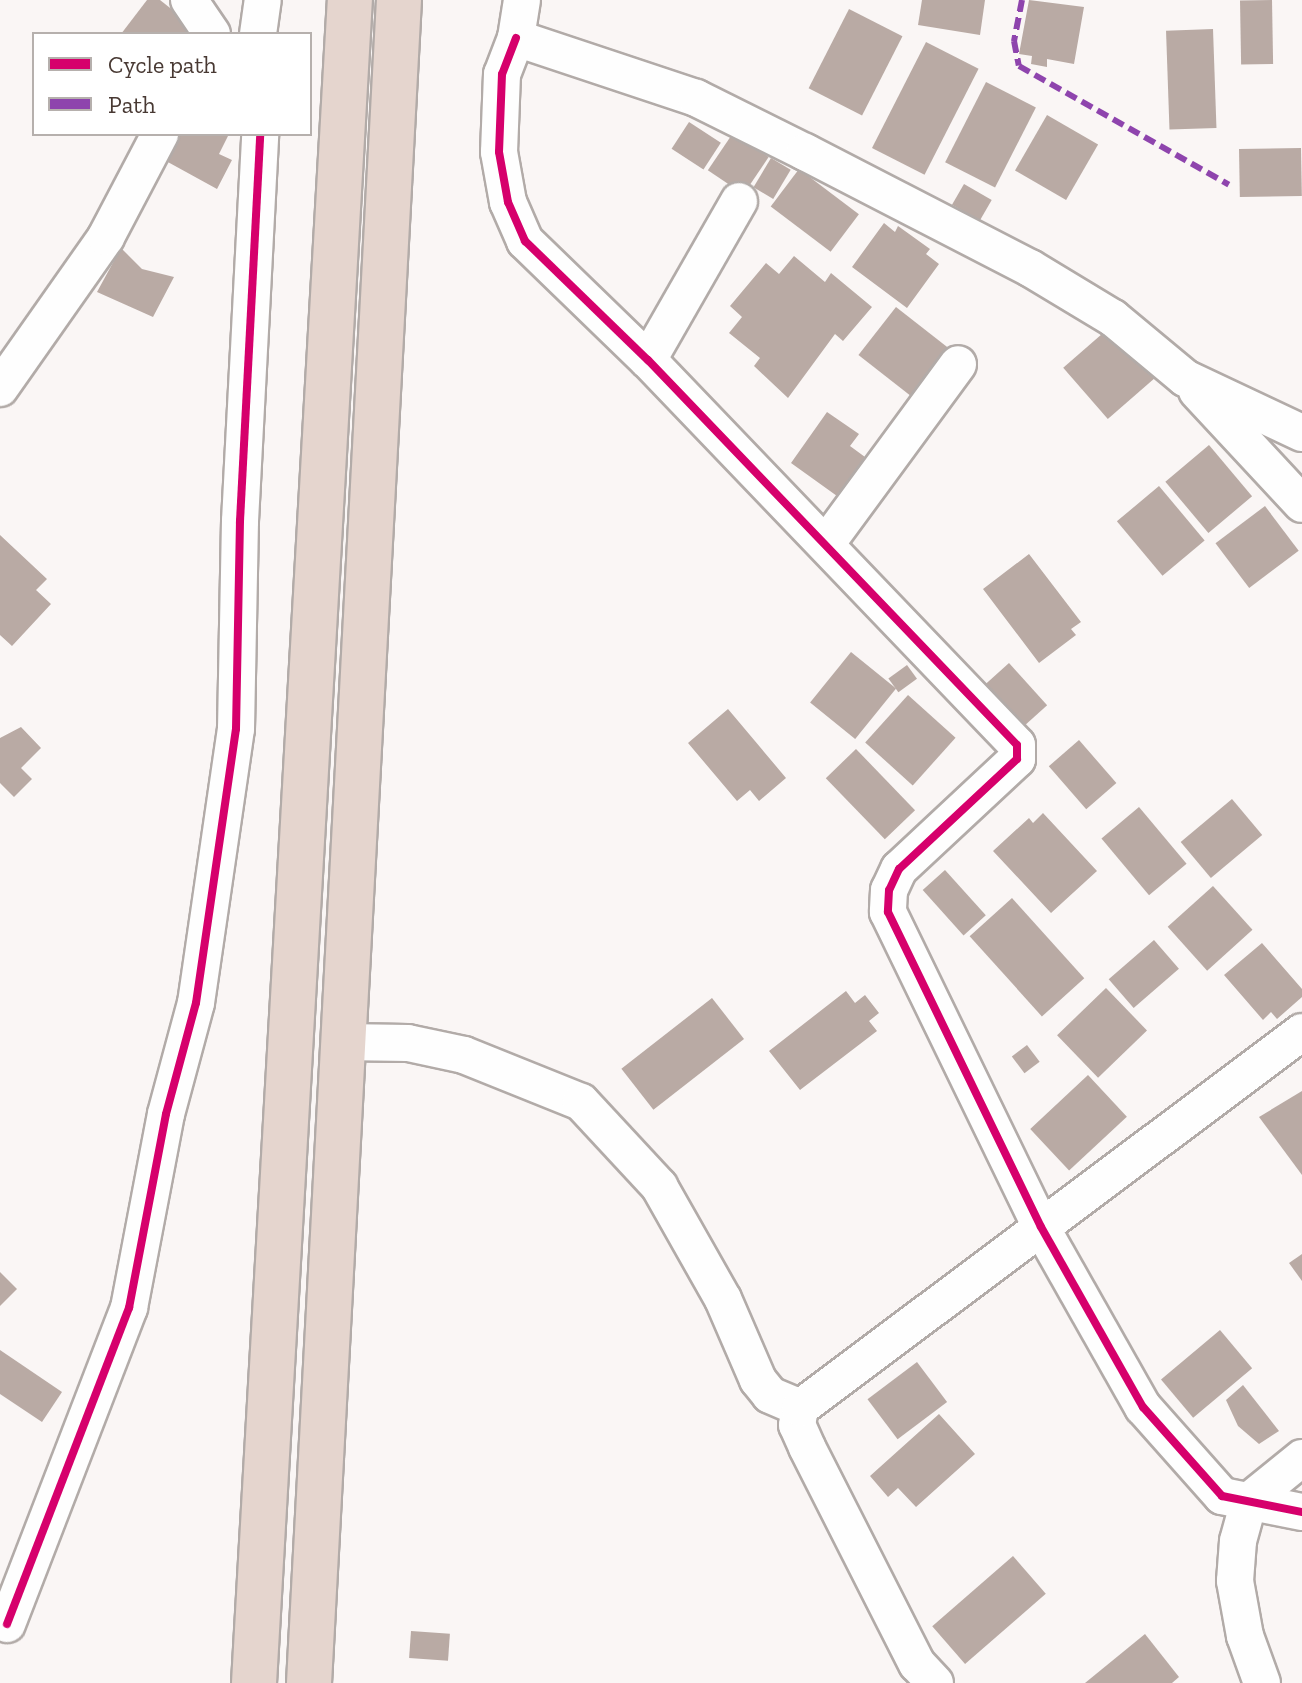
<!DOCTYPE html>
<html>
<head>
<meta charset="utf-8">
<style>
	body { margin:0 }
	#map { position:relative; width:1302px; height:1683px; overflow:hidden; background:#faf6f5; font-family:"Zilla Slab",serif }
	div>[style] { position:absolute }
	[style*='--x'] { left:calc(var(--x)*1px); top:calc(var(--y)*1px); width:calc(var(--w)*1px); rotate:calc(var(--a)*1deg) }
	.building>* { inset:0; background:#b9aaa4; transform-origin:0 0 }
	.roads { filter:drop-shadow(2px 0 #b2aba8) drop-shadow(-2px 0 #b2aba8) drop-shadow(0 2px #b2aba8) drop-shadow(0 -2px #b2aba8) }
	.minor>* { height:36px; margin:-18px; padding:0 18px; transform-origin:18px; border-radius:18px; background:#fefefe }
	.highway>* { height:44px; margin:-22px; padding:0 22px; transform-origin:22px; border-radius:22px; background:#e5d5ce }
	.quiet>* { height:6px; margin-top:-3px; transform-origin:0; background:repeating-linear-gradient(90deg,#8e44ad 0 12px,transparent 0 18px) }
	.cycleway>* { height:8px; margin:-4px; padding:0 4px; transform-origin:4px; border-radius:4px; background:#d6006c }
	span { translate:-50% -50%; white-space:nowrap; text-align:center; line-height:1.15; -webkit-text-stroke:8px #fff; paint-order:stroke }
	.legend { position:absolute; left:32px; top:32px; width:280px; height:104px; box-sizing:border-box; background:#fff; border:2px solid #b6b0ad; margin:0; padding:10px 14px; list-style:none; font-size:24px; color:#483933 }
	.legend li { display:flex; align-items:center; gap:16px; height:40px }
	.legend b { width:40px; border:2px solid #b6b0ad }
</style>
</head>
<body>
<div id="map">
	<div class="building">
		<i style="clip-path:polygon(147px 0,160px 0,203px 34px,121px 34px)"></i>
		<i style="clip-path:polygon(922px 0,985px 0,980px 35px,918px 25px)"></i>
		<i style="clip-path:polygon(1029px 0,1084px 7px,1074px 64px,1047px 59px,1047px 67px,1031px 64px,1032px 56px,1019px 54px)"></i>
		<i style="left:1272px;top:0;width:64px;height:32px;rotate:89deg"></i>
		<i style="left:849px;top:9px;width:60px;height:89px;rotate:27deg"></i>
		<i style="left:1213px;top:29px;width:99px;height:47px;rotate:88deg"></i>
		<i style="left:926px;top:42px;width:59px;height:119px;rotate:27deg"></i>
		<i style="left:986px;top:82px;width:56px;height:90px;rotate:27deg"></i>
		<i style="left:1047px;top:115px;width:59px;height:64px;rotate:30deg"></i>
		<i style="left:689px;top:122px;width:38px;height:32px;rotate:33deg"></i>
		<i style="left:733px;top:133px;width:43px;height:45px;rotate:34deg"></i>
		<i style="clip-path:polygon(180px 134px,229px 134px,219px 154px,232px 160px,217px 189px,166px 161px)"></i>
		<i style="left:1301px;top:148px;width:48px;height:62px;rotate:89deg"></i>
		<i style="left:771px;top:158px;width:23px;height:34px;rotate:31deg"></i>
		<i style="left:799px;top:169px;width:75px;height:47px;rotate:37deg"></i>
		<i style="left:964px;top:184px;width:32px;height:24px;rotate:30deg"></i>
		<i style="clip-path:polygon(884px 223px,895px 232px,898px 226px,930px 249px,926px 254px,939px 264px,907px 308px,852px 267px)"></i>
		<i style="clip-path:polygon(121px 248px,142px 269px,174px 277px,153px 317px,97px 292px)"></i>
		<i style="clip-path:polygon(794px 256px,825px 282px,831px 273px,872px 307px,843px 341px,835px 334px,788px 398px,754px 366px,760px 358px,729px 333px,742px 317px,730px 306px,766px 263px,779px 274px)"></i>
		<i style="left:896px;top:307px;width:71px;height:61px;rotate:38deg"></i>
		<i style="left:1110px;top:327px;width:68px;height:62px;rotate:49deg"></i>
		<i style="clip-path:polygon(827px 412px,859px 434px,850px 446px,865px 457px,837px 496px,791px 463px)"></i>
		<i style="left:1209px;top:445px;width:67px;height:57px;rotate:50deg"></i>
		<i style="left:1159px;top:486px;width:71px;height:55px;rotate:50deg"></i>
		<i style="left:1265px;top:506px;width:56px;height:62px;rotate:53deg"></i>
		<i style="clip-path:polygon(0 535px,47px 579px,36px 590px,51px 604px,12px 646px,0 635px)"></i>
		<i style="clip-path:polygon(1029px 554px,1081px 622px,1071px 629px,1076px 635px,1039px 663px,983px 589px)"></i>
		<i style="left:851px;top:652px;width:58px;height:65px;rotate:39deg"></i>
		<i style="left:1009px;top:663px;width:57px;height:37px;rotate:48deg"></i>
		<i style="left:907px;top:665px;width:17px;height:23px;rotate:54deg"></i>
		<i style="left:908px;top:695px;width:64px;height:64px;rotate:42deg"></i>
		<i style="clip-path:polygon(728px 709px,786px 778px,759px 801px,750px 790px,737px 801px,688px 743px)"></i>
		<i style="clip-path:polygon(21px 727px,41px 748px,21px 768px,32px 779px,14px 797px,0 783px,0 738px)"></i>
		<i style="left:1079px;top:740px;width:57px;height:40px;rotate:49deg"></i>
		<i style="left:856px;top:749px;width:85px;height:42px;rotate:46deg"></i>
		<i style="left:1232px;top:799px;width:47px;height:67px;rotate:50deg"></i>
		<i style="left:1139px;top:807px;width:74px;height:49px;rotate:50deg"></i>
		<i style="clip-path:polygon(1043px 813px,1097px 871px,1051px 913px,993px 851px,1029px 818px,1033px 823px)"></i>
		<i style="left:945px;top:870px;width:61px;height:30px;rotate:48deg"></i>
		<i style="left:1213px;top:886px;width:59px;height:61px;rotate:48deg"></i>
		<i style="left:1012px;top:898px;width:108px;height:57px;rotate:48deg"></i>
		<i style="left:1154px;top:940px;width:38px;height:60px;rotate:49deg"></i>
		<i style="clip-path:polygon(1262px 943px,1302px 989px,1302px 997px,1277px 1019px,1271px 1012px,1263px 1020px,1224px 975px)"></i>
		<i style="left:1106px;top:988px;width:59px;height:68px;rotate:46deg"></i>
		<i style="clip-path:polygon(846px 991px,855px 1003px,865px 995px,879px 1013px,869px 1021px,877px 1031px,800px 1090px,769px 1051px)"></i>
		<i style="left:712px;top:998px;width:52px;height:115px;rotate:52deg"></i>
		<i style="left:1027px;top:1045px;width:21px;height:19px;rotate:53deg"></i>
		<i style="left:1088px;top:1075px;width:57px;height:79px;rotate:47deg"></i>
		<i style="clip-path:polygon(1302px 1091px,1302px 1175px,1259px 1117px)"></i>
		<i style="clip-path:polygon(1302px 1254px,1302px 1281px,1289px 1263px)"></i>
		<i style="clip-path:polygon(0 1272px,17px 1289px,0 1306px)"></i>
		<i style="left:1220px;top:1330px;width:50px;height:77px;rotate:50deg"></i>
		<i style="clip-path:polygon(0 1350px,62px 1392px,42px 1422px,0 1394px)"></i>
		<i style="left:917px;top:1362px;width:50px;height:62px;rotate:53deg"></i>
		<i style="clip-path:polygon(1243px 1385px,1279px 1431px,1259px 1444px,1238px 1426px,1226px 1400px)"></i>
		<i style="clip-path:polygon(939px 1414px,975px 1454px,916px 1507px,898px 1488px,888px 1497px,870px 1476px)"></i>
		<i style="left:1013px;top:1556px;width:50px;height:107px;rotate:49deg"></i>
		<i style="left:411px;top:1631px;width:39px;height:27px;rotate:4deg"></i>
		<i style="clip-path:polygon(1145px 1634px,1179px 1677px,1172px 1683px,1085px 1683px)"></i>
	</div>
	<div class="roads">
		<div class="minor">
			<i style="--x:189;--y:0;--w:41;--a:55.9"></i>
			<i style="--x:522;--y:0;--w:38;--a:99"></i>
			<i style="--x:516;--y:38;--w:190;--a:18.4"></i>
			<i style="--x:696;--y:98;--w:122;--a:26.4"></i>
			<i style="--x:805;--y:152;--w:253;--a:27.3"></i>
			<i style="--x:1030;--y:268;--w:97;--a:31.1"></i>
			<i style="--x:1113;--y:318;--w:94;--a:39.8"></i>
			<i style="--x:1185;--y:378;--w:129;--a:25.2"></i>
			<i style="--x:258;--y:34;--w:34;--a:-82"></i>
			<i style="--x:516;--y:38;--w:39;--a:111"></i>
			<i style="--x:502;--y:74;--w:78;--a:92.2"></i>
			<i style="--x:499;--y:152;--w:51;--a:79.8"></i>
			<i style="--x:508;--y:202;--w:43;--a:66.4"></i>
			<i style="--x:525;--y:241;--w:171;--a:44.1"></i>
			<i style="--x:648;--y:360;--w:533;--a:46.22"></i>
			<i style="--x:1017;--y:745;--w:14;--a:90"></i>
			<i style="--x:1017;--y:759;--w:161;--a:137"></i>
			<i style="--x:899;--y:869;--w:23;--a:115"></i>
			<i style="--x:889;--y:890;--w:22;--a:93"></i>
			<i style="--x:888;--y:912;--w:350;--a:64.1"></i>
			<i style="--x:1041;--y:1227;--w:207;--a:60.5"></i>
			<i style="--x:1143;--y:1407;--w:119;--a:48.4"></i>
			<i style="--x:1222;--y:1496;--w:82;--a:11.3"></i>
			<i style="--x:648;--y:360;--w:183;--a:-60.2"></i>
			<i style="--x:0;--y:388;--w:184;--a:-54.9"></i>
			<i style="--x:106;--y:237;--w:116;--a:-62.3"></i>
			<i style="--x:1197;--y:391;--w:154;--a:47.1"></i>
			<i style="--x:826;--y:544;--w:223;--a:-53.7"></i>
			<i style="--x:343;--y:1042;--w:65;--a:0.9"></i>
			<i style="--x:408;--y:1043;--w:57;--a:12.1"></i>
			<i style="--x:464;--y:1055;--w:126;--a:21.9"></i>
			<i style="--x:581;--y:1102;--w:115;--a:47.1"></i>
			<i style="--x:659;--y:1186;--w:130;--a:60.5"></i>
			<i style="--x:723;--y:1299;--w:88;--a:66.6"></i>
			<i style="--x:758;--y:1380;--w:19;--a:51"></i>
			<i style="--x:770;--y:1395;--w:33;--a:23"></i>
			<i style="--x:7;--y:1624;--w:339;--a:-68.9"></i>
			<i style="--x:129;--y:1308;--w:197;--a:-79.2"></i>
			<i style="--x:166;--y:1114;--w:115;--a:-74.9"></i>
			<i style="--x:196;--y:1003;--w:277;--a:-81.7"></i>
			<i style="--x:236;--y:729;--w:208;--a:-88.9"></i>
			<i style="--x:240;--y:521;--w:388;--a:-87"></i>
			<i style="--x:935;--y:1683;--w:26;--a:-133"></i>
			<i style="--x:917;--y:1664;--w:243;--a:-116.9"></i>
			<i style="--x:807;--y:1447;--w:24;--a:-114"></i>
			<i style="--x:797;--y:1425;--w:17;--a:-80"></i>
			<i style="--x:800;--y:1408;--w:627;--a:-36.83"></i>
			<i style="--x:1262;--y:1683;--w:50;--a:-109.9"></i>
			<i style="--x:1245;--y:1636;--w:56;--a:-100.3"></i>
			<i style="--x:1235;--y:1581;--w:40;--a:-85.7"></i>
			<i style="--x:1238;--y:1541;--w:41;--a:-74.6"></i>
			<i style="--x:1249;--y:1501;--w:68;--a:-39.1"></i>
		</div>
		<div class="highway">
			<i style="--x:254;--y:1683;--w:1686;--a:-86.74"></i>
			<i style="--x:309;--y:1683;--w:1685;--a:-86.94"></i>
		</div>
	</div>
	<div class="quiet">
		<i style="--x:1022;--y:0;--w:42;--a:101"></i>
		<i style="--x:1014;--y:41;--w:25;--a:79"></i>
		<i style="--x:1019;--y:66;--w:241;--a:29.5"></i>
	</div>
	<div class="cycleway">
		<i style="--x:516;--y:38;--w:39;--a:111"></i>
		<i style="--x:502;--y:74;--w:78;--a:92.2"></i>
		<i style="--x:499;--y:152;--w:51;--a:79.8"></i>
		<i style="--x:508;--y:202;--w:43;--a:66.4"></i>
		<i style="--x:525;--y:241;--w:171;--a:44.1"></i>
		<i style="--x:648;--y:360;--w:533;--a:46.22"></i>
		<i style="--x:1017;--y:745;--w:14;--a:90"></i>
		<i style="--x:1017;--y:759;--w:161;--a:137"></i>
		<i style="--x:899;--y:869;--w:23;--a:115"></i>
		<i style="--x:889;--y:890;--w:22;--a:93"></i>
		<i style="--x:888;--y:912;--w:350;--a:64.1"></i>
		<i style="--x:1041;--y:1227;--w:207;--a:60.5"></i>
		<i style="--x:1143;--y:1407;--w:119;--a:48.4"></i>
		<i style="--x:1222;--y:1496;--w:82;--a:11.3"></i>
		<i style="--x:7;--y:1624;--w:339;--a:-68.9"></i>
		<i style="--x:129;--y:1308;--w:197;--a:-79.2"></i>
		<i style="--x:166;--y:1114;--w:115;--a:-74.9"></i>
		<i style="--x:196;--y:1003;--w:277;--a:-81.7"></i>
		<i style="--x:236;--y:729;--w:208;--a:-88.9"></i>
		<i style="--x:240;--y:521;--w:388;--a:-87"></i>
	</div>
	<ul class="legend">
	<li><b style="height:10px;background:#d6006c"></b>Cycle path</li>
	<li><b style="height:10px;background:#8e44ad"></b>Path</li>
	</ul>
</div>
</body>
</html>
